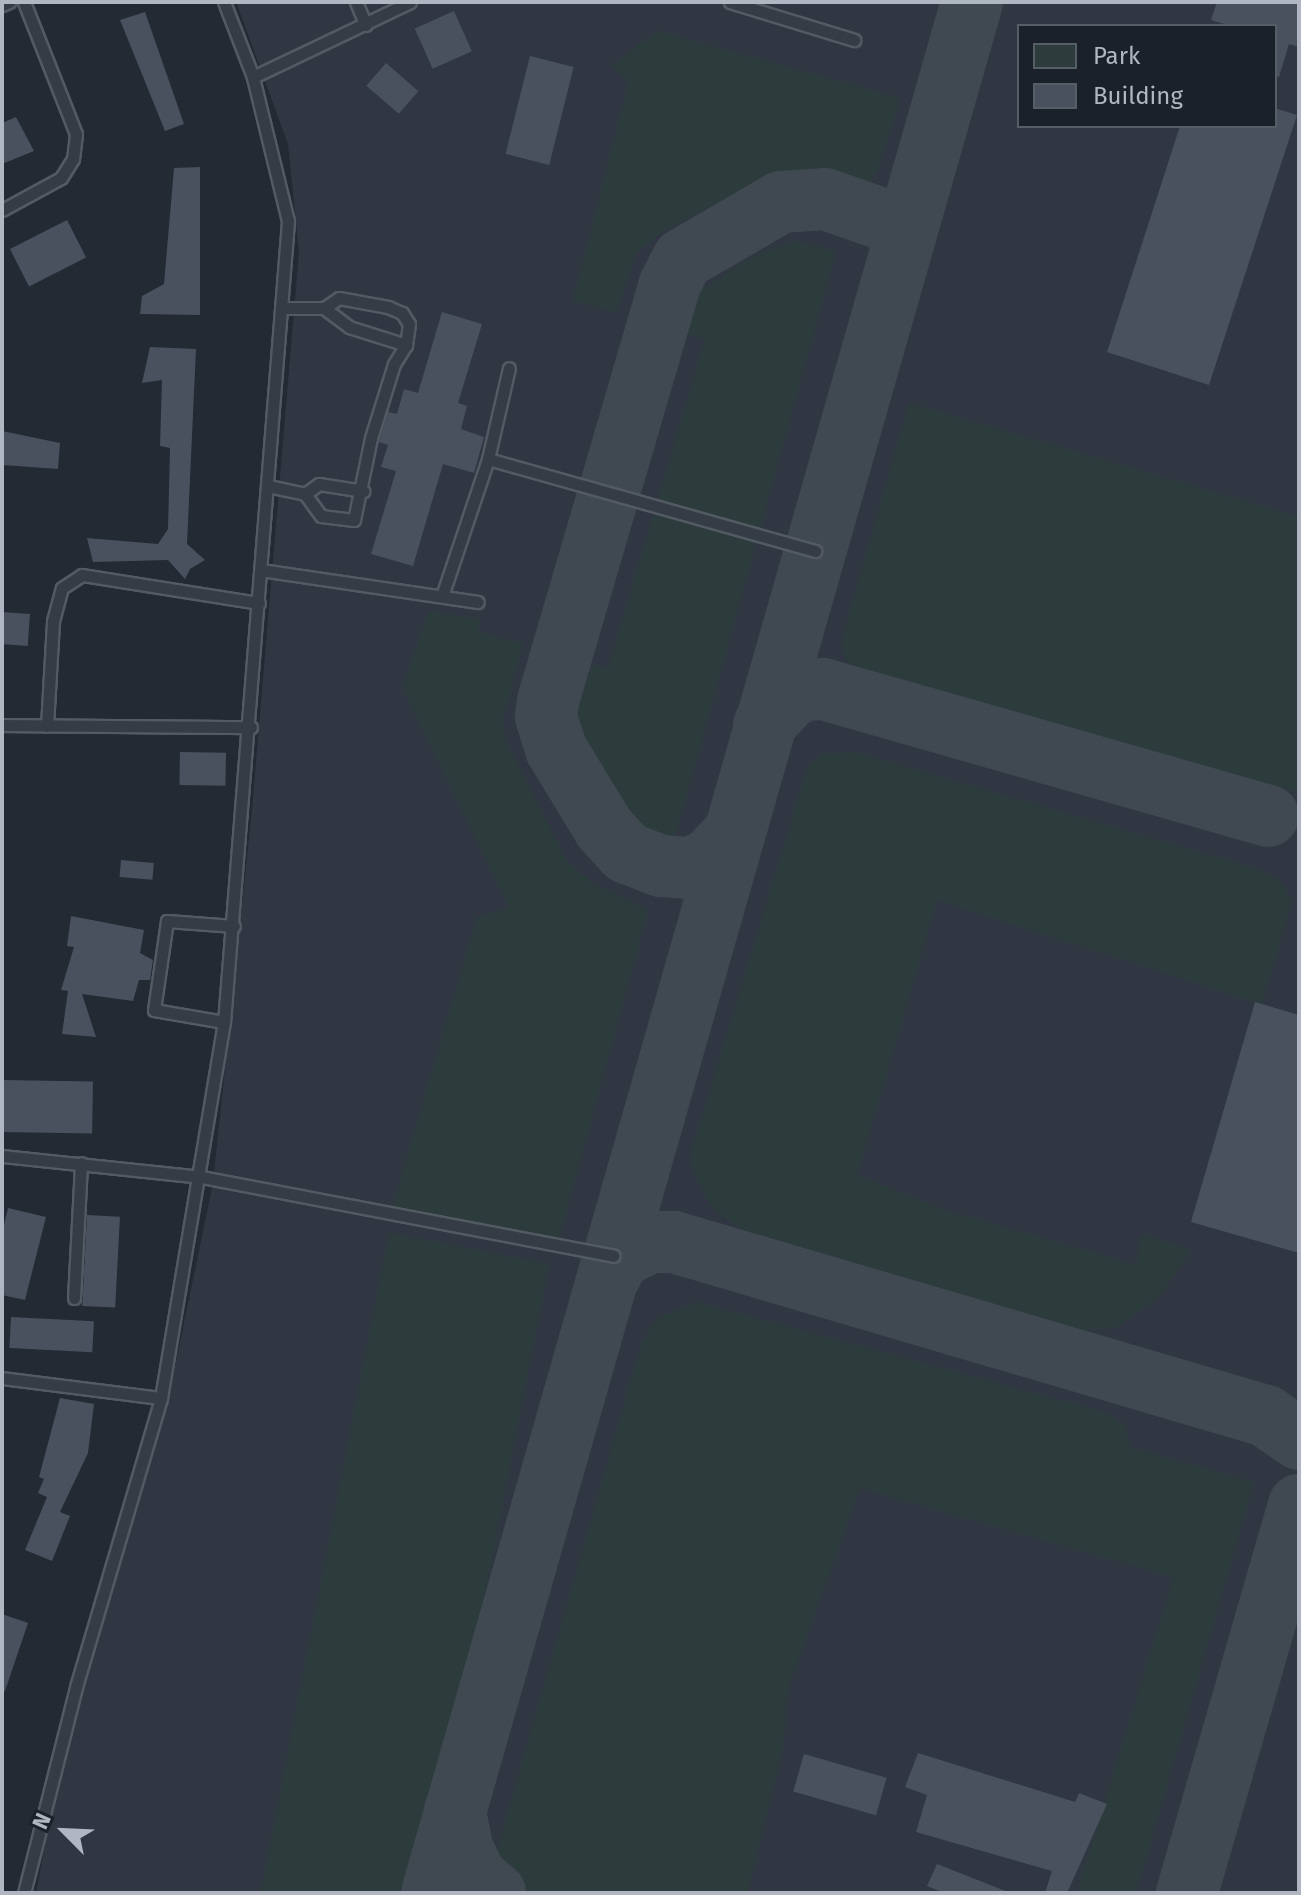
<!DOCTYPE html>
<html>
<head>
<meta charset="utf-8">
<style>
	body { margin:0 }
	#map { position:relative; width:1301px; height:1895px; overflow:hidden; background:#232a34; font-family:"Fira Sans",sans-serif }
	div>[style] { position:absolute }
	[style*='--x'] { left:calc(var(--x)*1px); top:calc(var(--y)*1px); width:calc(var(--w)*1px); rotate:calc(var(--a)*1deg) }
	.airport>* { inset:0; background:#303742 }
	.green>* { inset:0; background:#2c3c3c; transform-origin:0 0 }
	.taxiway>* { height:62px; margin:-31px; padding:0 31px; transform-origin:31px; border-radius:31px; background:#404852 }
	.building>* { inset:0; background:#49515e; transform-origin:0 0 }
	.roads { filter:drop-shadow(2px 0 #535a63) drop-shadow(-2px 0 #535a63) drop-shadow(0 2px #535a63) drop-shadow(0 -2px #535a63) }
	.lane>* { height:11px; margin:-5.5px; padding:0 5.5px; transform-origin:5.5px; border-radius:5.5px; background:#363c45 }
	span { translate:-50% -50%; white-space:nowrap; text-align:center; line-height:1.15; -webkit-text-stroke:7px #1b212a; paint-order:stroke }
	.frame { position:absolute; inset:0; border:4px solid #b0b7c2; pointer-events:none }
	.legend { position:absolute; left:1017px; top:24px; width:260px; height:104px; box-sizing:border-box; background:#1b212a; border:2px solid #575d67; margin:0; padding:10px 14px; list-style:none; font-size:24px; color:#b0b7c2 }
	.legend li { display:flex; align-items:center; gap:16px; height:40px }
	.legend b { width:40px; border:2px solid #575d67 }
	.north { position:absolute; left:24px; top:1791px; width:80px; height:80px; -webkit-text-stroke:6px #1b212a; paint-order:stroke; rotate:294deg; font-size:22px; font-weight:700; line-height:32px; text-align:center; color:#b0b7c2 }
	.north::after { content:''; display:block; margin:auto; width:28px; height:36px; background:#b0b7c2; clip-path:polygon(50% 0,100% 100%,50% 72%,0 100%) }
</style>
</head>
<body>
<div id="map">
	<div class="airport">
		<i style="clip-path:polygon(evenodd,236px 2px,1299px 2px,1299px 1893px,36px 1893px,56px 1783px,171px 1386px,213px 1183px,252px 809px,299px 252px,288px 144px,236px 2px,1019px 26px,1275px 26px,1275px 126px,1019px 126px,1019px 26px)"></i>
	</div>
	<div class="green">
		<i style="clip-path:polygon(657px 31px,900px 98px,880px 165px,869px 185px,792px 171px,770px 175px,662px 232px,636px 253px,617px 313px,573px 300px,629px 82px,611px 66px)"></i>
		<i style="clip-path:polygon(795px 241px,836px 251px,676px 834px,659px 838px,638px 826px,603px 787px,568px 734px,592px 665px,608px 669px,705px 340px,684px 333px,697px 293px,750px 258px)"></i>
		<i style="clip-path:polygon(909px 403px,1299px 517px,1299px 792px,862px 673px,845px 660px,842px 639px)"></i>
		<i style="clip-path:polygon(429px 611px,480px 619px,477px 631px,523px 644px,503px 717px,505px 740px,567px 862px,594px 884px,648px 910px,559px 1238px,392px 1208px,477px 918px,509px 907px,403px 688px)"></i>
		<i style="clip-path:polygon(855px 752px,1257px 869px,1281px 881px,1292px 901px,1262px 1004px,937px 900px,857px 1175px,944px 1210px,1137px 1265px,1141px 1234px,1191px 1250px,1160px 1296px,1116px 1328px,1083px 1330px,743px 1230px,713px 1209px,692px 1169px,692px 1150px,808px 766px,822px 754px)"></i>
		<i style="left:389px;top:1233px;width:163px;height:688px;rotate:11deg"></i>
		<i style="clip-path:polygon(696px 1302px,1108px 1413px,1125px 1426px,1131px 1448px,1254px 1482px,1136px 1893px,1077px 1893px,1174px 1577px,860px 1488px,788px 1688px,783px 1748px,747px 1893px,525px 1893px,494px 1861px,641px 1345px,656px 1319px)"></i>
	</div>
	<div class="taxiway">
		<i style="--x:764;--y:725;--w:35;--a:-47"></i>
		<i style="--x:788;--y:699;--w:18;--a:-29"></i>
		<i style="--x:804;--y:690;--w:19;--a:-3"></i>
		<i style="--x:823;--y:689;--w:463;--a:15.9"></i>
		<i style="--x:735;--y:832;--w:38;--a:133"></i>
		<i style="--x:709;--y:860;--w:22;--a:158"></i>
		<i style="--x:689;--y:868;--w:28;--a:-176"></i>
		<i style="--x:661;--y:866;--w:36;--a:-159"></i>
		<i style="--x:627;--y:853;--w:34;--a:-133"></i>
		<i style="--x:604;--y:828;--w:92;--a:-121.3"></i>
		<i style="--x:556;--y:749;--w:34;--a:-107"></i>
		<i style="--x:546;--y:717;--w:16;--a:-83"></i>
		<i style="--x:548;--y:701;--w:432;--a:-73.7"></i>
		<i style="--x:669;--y:286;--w:30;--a:-63"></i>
		<i style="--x:683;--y:259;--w:113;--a:-30.2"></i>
		<i style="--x:781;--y:202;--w:44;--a:-3.9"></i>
		<i style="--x:825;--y:199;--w:60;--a:19.3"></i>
		<i style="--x:882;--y:219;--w:14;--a:4"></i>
		<i style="--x:896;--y:220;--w:21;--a:-37"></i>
		<i style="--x:608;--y:1279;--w:26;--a:-61"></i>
		<i style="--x:621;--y:1256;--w:33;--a:-25"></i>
		<i style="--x:651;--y:1242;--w:23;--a:0"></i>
		<i style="--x:674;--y:1242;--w:617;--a:16.38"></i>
		<i style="--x:1266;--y:1416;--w:40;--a:34.9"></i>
		<i style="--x:455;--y:1811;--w:38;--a:79"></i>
		<i style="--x:462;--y:1848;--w:32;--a:64"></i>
		<i style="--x:476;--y:1877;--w:25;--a:40"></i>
		<i style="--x:432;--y:1893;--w:1967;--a:-74.06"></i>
		<i style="--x:1187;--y:1893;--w:404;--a:-73.9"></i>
	</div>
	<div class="building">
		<i style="clip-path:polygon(1217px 2px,1299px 2px,1299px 47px,1289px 44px,1279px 77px,1275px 76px,1275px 26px,1231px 26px,1211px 20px)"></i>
		<i style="left:454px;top:11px;width:44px;height:43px;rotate:66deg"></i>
		<i style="clip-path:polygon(145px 12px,184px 124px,165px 131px,120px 20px)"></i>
		<i style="left:530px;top:56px;width:45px;height:101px;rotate:14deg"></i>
		<i style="left:386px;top:63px;width:43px;height:30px;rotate:41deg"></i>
		<i style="clip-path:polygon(1275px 108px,1297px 115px,1209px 385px,1107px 352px,1180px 126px,1275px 126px)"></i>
		<i style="clip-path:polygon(16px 117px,34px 151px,2px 164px,2px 123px)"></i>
		<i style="clip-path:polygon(200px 167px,200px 315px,140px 314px,142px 296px,164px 284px,174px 168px)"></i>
		<i style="left:67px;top:220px;width:42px;height:64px;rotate:63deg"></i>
		<i style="clip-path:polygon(442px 312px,482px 324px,458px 403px,467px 406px,461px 429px,484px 437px,474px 473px,443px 464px,413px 566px,371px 554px,396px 471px,381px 467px,388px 445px,379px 442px,388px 412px,397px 414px,404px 389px,418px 393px)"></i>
		<i style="clip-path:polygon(150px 347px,196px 349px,187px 544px,205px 560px,190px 569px,185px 579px,168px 560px,93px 562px,87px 538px,158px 544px,168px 529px,170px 448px,160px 446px,162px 380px,142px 383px)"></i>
		<i style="clip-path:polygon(2px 431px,60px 443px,58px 469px,2px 465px)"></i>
		<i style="left:2px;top:612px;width:28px;height:32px;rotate:4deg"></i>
		<i style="left:180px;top:752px;width:46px;height:33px;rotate:1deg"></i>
		<i style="left:121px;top:860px;width:33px;height:17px;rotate:5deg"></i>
		<i style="clip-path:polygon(71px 916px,144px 930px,140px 953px,153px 960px,150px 980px,139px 980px,133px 1001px,82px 994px,96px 1037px,62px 1034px,68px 991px,61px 990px,74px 947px,67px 946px)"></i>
		<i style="clip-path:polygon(1255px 1002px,1299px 1015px,1299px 1253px,1191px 1222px)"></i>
		<i style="left:2px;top:1080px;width:91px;height:52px;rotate:1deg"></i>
		<i style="clip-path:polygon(8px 1208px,46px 1217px,25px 1300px,2px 1295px,2px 1233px)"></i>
		<i style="left:87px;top:1215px;width:33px;height:91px;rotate:3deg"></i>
		<i style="left:11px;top:1317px;width:83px;height:31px;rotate:3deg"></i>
		<i style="clip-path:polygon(60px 1398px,94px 1404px,88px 1453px,60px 1512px,70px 1516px,52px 1561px,25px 1550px,47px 1497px,38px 1493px,44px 1479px,39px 1477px)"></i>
		<i style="clip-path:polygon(2px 1614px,28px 1623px,5px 1691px,2px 1691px)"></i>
		<i style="clip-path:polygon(918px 1753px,1075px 1802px,1079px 1793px,1107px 1804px,1067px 1893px,1045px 1893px,1052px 1871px,916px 1832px,927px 1795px,905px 1787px)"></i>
		<i style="left:804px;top:1754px;width:86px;height:39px;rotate:16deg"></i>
		<i style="clip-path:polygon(937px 1864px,1008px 1892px,1008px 1893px,944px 1893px,927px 1886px)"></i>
	</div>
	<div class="roads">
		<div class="lane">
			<i style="--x:356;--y:2;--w:25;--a:67"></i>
			<i style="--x:730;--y:2;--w:130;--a:17"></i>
			<i style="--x:2;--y:5;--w:8;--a:-23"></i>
			<i style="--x:253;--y:77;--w:174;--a:-25.5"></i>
			<i style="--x:2;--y:210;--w:67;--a:-28.5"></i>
			<i style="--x:61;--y:178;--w:22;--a:-58"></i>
			<i style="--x:73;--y:159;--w:25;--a:-83"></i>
			<i style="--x:76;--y:134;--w:142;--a:-111.5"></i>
			<i style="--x:324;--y:308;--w:31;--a:37"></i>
			<i style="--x:349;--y:327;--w:60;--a:17.5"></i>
			<i style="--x:488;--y:459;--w:340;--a:15.7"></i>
			<i style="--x:268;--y:486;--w:38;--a:12"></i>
			<i style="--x:305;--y:494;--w:27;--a:54"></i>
			<i style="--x:321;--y:516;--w:33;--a:7"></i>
			<i style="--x:354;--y:520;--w:84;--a:-78.3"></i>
			<i style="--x:371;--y:438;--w:77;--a:-72.7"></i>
			<i style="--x:394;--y:364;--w:22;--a:-58"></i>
			<i style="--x:406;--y:345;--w:21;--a:-82"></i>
			<i style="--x:409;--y:324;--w:13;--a:-122"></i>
			<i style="--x:402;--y:313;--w:15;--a:-157"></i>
			<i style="--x:388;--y:307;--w:50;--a:-169.6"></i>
			<i style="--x:339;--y:298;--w:18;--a:146"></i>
			<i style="--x:324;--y:308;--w:40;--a:180"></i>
			<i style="--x:305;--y:494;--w:17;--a:-36"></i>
			<i style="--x:319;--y:484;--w:45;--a:9"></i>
			<i style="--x:261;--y:570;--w:219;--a:8.4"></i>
			<i style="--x:442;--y:596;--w:145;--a:-71.4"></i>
			<i style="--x:488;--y:459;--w:93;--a:-77"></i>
			<i style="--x:2;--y:725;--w:249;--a:0.5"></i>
			<i style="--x:47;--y:726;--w:105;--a:-86.7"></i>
			<i style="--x:53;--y:621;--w:34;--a:-75"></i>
			<i style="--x:62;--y:588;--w:24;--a:-33"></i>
			<i style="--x:82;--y:575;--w:179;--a:9"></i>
			<i style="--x:224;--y:1022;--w:71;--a:-170.3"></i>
			<i style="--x:154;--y:1010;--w:90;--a:-81.7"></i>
			<i style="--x:167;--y:921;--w:67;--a:4.3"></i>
			<i style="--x:2;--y:1156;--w:200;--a:6"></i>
			<i style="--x:201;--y:1177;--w:420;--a:10.8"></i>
			<i style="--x:74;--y:1298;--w:135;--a:-87"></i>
			<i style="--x:2;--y:1378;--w:160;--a:7.2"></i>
			<i style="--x:24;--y:1893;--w:212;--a:-75.8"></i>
			<i style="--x:76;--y:1687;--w:301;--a:-73.6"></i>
			<i style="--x:161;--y:1398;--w:381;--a:-80.5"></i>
			<i style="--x:224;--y:1022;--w:804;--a:-85.43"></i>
			<i style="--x:288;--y:221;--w:148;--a:-103.7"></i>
			<i style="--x:253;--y:77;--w:80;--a:-111.1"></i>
		</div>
	</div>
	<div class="frame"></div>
	<ul class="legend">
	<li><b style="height:22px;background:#2c3c3c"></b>Park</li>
	<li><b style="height:22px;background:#49515e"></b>Building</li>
	</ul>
	<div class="north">N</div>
</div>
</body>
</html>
